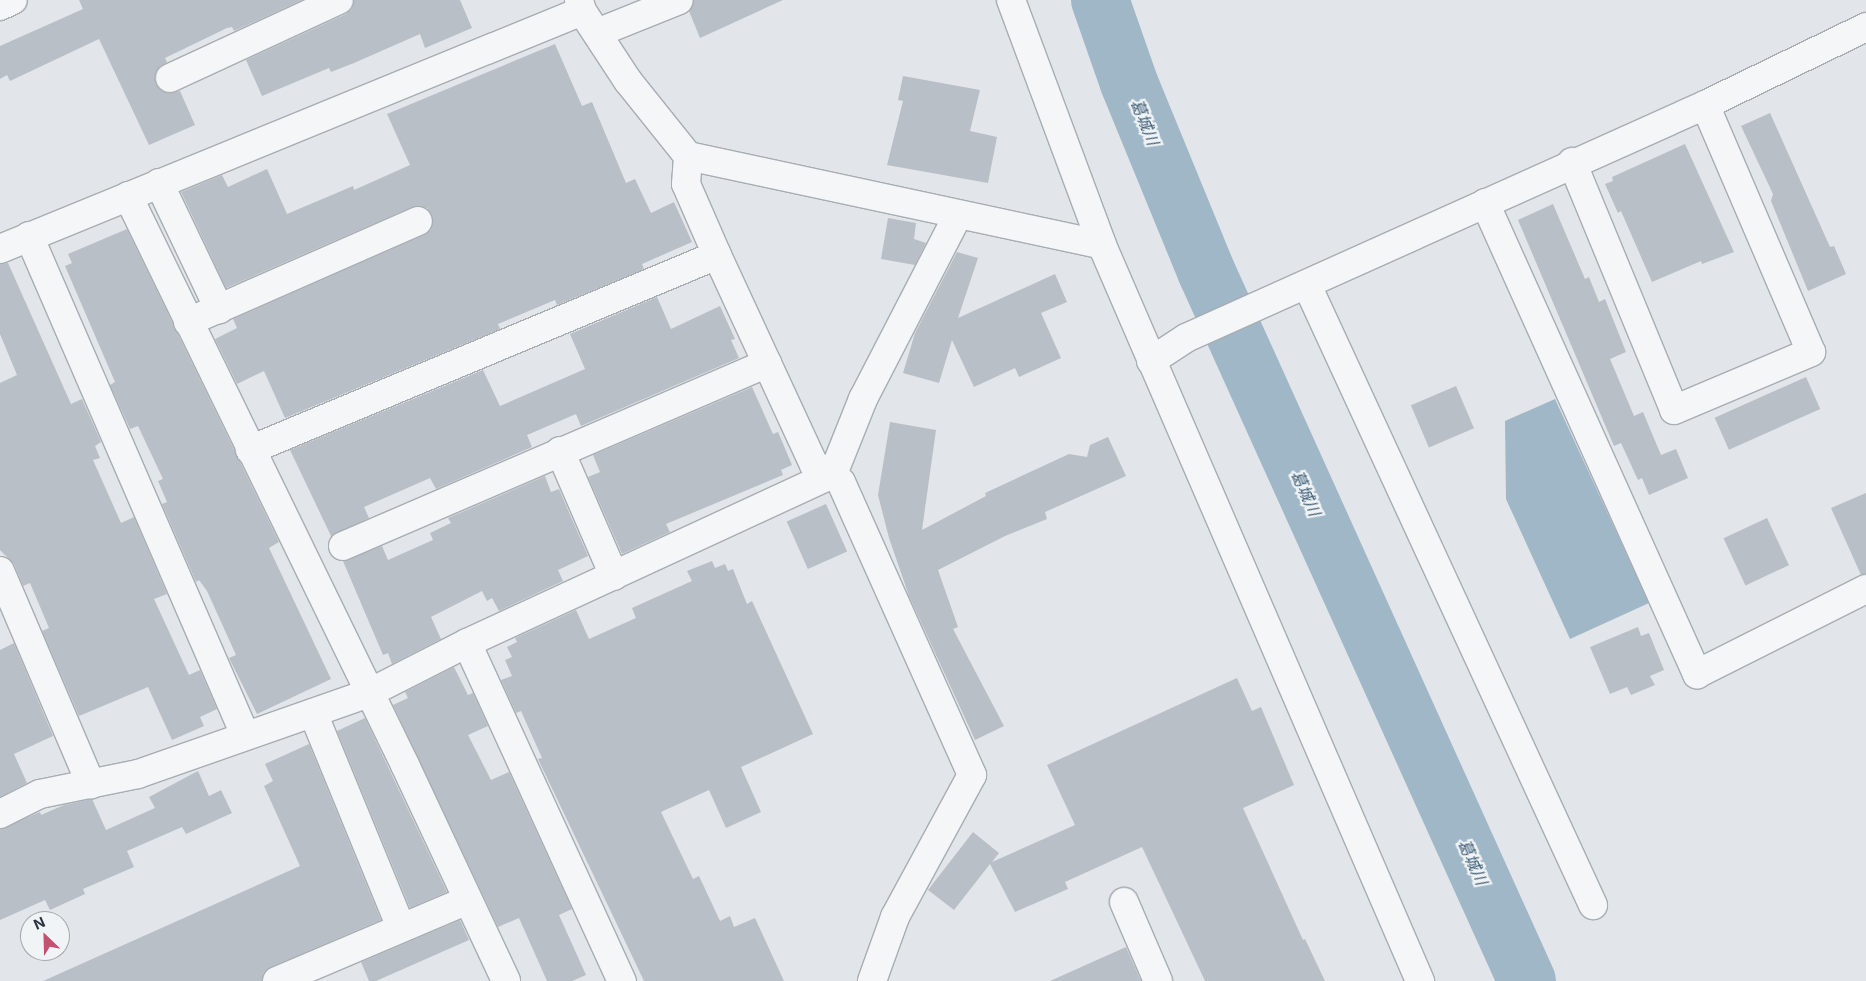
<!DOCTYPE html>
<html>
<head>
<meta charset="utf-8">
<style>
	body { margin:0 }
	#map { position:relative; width:1866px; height:981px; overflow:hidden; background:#e2e5e9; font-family:Inter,"Noto Sans JP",sans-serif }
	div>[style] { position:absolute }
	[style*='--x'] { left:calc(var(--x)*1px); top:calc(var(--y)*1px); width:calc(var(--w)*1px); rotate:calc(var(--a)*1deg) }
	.water>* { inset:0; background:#9fb7c6 }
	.river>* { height:58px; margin:-29px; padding:0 29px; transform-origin:29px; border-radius:29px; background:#9fb7c6 }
	.building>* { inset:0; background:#b9bfc6; transform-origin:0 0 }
	.roads { filter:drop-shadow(1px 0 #a7adb3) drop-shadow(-1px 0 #a7adb3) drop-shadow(0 1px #a7adb3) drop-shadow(0 -1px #a7adb3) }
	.minor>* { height:28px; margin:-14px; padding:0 14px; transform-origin:14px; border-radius:14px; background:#f4f6f8 }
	span { translate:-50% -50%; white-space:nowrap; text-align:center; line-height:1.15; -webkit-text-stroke:4.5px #f1f4f7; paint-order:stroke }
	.water-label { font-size:16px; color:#385871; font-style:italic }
	.north { position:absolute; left:20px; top:911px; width:50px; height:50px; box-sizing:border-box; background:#f1f4f7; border:1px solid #a2a8ae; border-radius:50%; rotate:336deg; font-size:14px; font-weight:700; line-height:20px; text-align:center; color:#2b3540 }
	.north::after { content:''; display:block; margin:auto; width:18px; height:22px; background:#c5506f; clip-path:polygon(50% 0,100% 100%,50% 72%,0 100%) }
</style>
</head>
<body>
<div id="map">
	<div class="water">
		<i style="clip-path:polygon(1555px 399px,1649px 603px,1570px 639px,1506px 499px,1505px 421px)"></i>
	</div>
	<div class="river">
		<i style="--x:1100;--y:0;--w:88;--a:70.7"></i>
		<i style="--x:1129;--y:83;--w:205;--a:67.7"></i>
		<i style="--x:1207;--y:273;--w:777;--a:65.68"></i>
	</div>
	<div class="building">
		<i style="clip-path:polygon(79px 0,302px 0,234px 31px,232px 27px,227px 28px,165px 58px,167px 62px,158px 69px,155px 76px,156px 84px,168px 93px,180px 91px,195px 125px,149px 145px,99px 39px,10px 81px,7px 75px,0 79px,0 46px,83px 9px)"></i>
		<i style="clip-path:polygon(354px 0,460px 0,472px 28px,425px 48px,420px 34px,354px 63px,331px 72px,329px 68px,262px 96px,246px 60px,346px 14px,352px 9px)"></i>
		<i style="clip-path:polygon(694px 0,783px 0,700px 38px,689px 11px)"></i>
		<i style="clip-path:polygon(555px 44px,582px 106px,592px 102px,626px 183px,635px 179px,651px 213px,674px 202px,692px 242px,642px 264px,644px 269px,557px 305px,555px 300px,498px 324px,500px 329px,285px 418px,264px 371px,237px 384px,215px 339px,237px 328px,233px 319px,424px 235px,431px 230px,432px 215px,427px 208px,412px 207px,226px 288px,181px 192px,222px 175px,228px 187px,267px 169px,287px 214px,353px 186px,354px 190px,410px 165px,387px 114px)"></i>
		<i style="clip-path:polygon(903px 76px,980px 90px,970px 131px,997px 137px,988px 183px,887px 165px,903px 101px,898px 100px)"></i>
		<i style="clip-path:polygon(1770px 113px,1830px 247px,1834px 246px,1846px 274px,1808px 291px,1771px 201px,1773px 194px,1741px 126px)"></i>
		<i style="clip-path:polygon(1685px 144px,1734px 252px,1702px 264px,1701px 261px,1652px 282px,1621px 211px,1618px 213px,1605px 184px,1613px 181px,1612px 177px)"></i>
		<i style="clip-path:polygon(1553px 204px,1585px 279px,1589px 277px,1599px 302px,1605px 299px,1626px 352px,1610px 359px,1634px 416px,1643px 412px,1661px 455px,1676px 449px,1688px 478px,1649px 495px,1642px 478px,1638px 480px,1621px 443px,1614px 446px,1518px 220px)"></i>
		<i style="clip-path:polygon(888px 218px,916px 223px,914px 239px,926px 243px,915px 265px,881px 259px)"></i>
		<i style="clip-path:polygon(127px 229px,279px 542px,269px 548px,331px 679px,257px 714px,229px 658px,236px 655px,207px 591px,199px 580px,196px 582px,162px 504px,167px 502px,158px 481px,163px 479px,138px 426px,130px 429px,110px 385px,115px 382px,65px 266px,72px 263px,68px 254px)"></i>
		<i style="clip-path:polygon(957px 252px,978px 258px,958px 318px,1055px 274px,1067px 302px,1041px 313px,1061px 358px,1019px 377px,1015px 368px,974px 387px,952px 340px,939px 383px,903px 373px,915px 333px)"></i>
		<i style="clip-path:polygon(8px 263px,71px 404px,82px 399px,101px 442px,95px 446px,100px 458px,93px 460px,121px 523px,134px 517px,167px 594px,154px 599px,189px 675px,200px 670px,217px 709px,200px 717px,204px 726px,172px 740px,148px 687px,79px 716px,42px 631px,49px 628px,30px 583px,23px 586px,14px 564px,0 550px,0 383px,17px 375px,0 334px,0 264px)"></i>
		<i style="clip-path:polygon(657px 297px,671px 329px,720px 306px,735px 339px,731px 340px,739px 358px,581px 426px,576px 414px,527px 435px,532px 447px,436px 489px,430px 478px,364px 507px,369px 518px,331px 536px,290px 450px,483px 370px,500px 406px,585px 369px,570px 334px)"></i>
		<i style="left:1806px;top:377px;width:35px;height:100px;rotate:66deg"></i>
		<i style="left:1456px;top:386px;width:46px;height:49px;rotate:67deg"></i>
		<i style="clip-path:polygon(752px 387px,773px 434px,778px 432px,792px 465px,781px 470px,783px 475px,666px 524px,670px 532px,622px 554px,588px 477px,600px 472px,593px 455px)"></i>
		<i style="clip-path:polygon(890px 422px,936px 430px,922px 530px,986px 496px,985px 493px,1069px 454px,1087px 457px,1090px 445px,1108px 437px,1126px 476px,1045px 512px,1047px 519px,1005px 536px,938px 570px,958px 627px,953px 629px,1004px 726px,975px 740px,909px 596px,889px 538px,878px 495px)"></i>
		<i style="clip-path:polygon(545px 476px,551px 492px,559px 489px,588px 556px,558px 570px,563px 581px,499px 611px,492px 598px,487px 601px,482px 591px,431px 617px,441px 639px,392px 664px,388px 653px,383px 655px,343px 561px,382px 546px,388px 560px,433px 540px,430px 533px,451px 523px,448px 518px)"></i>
		<i style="clip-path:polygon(1866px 493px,1866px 574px,1861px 575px,1831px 508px)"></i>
		<i style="left:826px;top:504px;width:52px;height:43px;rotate:66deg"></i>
		<i style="left:1767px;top:518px;width:52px;height:48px;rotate:65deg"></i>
		<i style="clip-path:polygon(712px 561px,715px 568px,725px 564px,728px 571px,733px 569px,747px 604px,752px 601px,813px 734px,741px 767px,761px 812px,726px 828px,709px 790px,661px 812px,693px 879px,699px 876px,720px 921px,730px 916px,734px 927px,755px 918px,784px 981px,644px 981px,538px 759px,542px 758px,521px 711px,516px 713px,501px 680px,512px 676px,505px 660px,512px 657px,507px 647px,517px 642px,515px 638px,576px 610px,589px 639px,636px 618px,632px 608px,692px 581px,687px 571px)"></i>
		<i style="clip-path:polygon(1638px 627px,1641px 636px,1649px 633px,1664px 670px,1650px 676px,1655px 685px,1631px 695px,1627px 687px,1610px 694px,1590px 647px)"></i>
		<i style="clip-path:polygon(14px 643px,53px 736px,14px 754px,27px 783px,0 797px,0 650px)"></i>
		<i style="clip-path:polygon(454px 667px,468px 695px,473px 693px,488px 726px,468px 735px,491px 780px,509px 772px,572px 909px,559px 915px,586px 975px,572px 981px,547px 981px,519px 918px,498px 927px,393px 705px,408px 698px,405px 692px)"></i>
		<i style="clip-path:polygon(1237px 678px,1252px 711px,1261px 707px,1294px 785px,1243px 808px,1303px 940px,1305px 939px,1325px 981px,1205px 981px,1142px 847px,1065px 882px,1068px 889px,1015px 912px,990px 864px,954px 910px,928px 890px,973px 832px,999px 853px,992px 862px,1075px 825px,1047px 765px)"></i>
		<i style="clip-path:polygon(365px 718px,447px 892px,410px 908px,337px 731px)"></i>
		<i style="clip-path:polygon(309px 744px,381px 920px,271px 967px,264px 972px,262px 981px,43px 981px,300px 866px,264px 786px,273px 781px,265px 764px)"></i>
		<i style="clip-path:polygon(198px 771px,209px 796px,221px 790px,232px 813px,186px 834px,182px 827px,127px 851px,134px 867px,83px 889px,85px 894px,50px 910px,45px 900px,0 920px,0 829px,40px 812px,41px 815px,64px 805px,92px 799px,106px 830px,155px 808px,149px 797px)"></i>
		<i style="clip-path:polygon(460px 920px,469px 940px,376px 981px,369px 981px,361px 962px)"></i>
		<i style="clip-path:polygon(1126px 947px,1141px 981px,1050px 981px)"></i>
	</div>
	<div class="roads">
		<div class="minor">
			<i style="--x:579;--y:0;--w:11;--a:75"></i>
			<i style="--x:582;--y:11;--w:84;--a:56.7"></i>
			<i style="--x:628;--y:81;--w:96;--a:51.3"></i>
			<i style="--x:688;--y:156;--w:423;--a:12.1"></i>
			<i style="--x:1011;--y:0;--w:261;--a:69.6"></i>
			<i style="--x:1102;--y:245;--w:802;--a:66.63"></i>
			<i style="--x:0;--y:6;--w:14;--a:-25"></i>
			<i style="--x:597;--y:33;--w:88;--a:-21.9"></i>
			<i style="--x:170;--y:78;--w:186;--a:-24.8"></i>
			<i style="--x:688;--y:156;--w:28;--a:94"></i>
			<i style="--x:686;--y:184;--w:77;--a:66.4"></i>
			<i style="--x:717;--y:255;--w:231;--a:65.2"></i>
			<i style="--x:814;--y:465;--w:21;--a:25"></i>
			<i style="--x:833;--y:474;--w:11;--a:45"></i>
			<i style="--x:841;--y:482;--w:321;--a:65.9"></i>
			<i style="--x:972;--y:775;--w:162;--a:118.5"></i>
			<i style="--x:895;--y:917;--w:68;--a:109.8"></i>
			<i style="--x:1572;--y:162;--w:268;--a:67.6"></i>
			<i style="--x:1674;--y:410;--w:149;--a:-22.9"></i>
			<i style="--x:1811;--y:352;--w:269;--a:-113.2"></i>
			<i style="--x:159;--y:183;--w:140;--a:64.5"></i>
			<i style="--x:128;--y:196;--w:633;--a:64.04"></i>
			<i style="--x:405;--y:765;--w:238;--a:64.9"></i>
			<i style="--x:1485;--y:203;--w:517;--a:65.77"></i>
			<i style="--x:1697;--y:674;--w:189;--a:-26.7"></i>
			<i style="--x:29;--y:236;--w:544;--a:66.59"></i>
			<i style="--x:0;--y:249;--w:629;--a:-22.24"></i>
			<i style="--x:1307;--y:285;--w:683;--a:65.24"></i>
			<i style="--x:188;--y:322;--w:251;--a:-23.7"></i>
			<i style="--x:1151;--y:361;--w:42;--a:-33.3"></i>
			<i style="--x:1186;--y:338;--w:569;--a:-24.18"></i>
			<i style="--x:1705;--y:105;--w:179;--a:-25.8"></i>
			<i style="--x:250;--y:450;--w:506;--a:-22.66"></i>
			<i style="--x:560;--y:451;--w:136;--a:66.6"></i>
			<i style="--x:343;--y:546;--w:462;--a:-23.3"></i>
			<i style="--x:0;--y:571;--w:232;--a:66.9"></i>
			<i style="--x:467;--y:643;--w:372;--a:65.4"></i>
			<i style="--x:313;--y:713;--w:232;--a:67.7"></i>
			<i style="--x:0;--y:814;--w:45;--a:-26.6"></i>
			<i style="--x:40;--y:794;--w:100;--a:-11.5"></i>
			<i style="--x:138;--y:774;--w:245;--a:-19.3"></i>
			<i style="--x:369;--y:693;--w:110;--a:-27"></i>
			<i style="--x:467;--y:643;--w:403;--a:-24.8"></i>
			<i style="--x:833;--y:474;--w:81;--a:-68.2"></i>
			<i style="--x:863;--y:399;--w:207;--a:-62.7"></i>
			<i style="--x:1124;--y:902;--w:86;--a:66.7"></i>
			<i style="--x:277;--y:981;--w:207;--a:-23"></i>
		</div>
	</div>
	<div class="water-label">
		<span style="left:1145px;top:122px;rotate:68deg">葛城川</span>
		<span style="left:1306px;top:493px;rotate:66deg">葛城川</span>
		<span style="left:1473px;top:862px;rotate:66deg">葛城川</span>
	</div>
	<div class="north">N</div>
</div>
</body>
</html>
